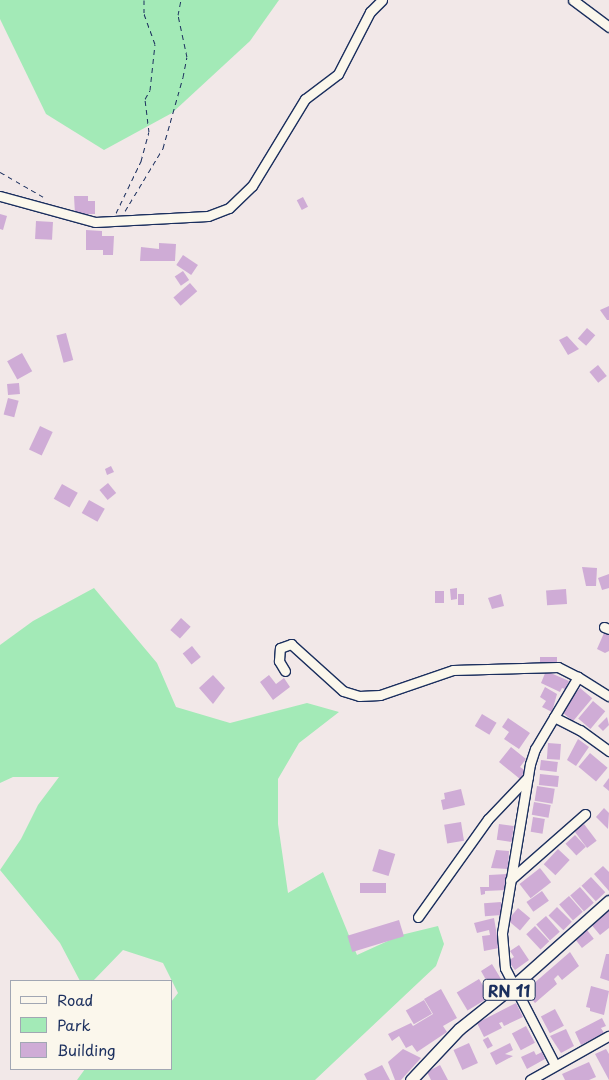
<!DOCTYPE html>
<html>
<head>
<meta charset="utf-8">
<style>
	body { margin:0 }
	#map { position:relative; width:609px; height:1080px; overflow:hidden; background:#f2e8e8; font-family:"Playpen Sans",sans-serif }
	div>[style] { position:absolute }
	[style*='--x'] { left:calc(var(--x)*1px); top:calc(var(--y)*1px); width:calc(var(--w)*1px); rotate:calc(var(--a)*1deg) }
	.green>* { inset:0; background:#a3eab7 }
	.building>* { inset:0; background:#cfacd6; transform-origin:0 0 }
	.path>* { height:1px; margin-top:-0.5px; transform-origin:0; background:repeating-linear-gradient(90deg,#1b2f5e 0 5px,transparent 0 9px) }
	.roads { filter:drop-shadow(1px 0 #1b2f5e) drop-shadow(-1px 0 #1b2f5e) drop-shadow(0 1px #1b2f5e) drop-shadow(0 -1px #1b2f5e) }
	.minor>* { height:9px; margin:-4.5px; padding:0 4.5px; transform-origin:4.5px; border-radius:4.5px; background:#fbf7ec }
	.major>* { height:11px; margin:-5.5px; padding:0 5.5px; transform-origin:5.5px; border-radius:5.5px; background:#fbf7ec }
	span { translate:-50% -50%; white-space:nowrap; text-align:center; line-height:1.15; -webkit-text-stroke:4.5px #fbf7ec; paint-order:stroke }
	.shield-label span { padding:1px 4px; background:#fbf7ec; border:1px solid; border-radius:4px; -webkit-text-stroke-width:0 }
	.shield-label { font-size:16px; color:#1b2f5e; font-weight:700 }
	.legend { position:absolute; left:10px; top:980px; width:162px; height:90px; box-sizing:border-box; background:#fbf7ec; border:1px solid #a1a7b3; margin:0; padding:6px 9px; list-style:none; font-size:15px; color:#1b2f5e }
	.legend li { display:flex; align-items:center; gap:10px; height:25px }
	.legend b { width:25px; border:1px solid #a1a7b3 }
</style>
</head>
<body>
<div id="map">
	<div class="green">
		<i style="clip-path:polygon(0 0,279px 0,250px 41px,172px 113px,104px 150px,46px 114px,0 19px)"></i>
		<i style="clip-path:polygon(94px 588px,157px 663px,176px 707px,230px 723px,307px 703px,339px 712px,299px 743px,278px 779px,278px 824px,288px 893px,323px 872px,357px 955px,401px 935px,438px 926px,444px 944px,436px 966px,315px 1080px,77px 1080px,85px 1069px,171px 1069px,171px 1002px,178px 993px,163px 963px,123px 950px,93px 981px,80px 981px,60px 943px,0 870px,21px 839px,38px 805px,59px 777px,13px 777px,0 783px,0 645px,33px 621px)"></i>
	</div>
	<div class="building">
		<i style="clip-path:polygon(74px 196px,88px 196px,88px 201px,95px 201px,95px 214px,75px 214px)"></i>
		<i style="left:303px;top:197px;width:11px;height:7px;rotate:63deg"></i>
		<i style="clip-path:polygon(0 214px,7px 216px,3px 230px,0 229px)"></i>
		<i style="left:36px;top:221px;width:17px;height:18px;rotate:3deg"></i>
		<i style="clip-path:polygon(86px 230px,102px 231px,102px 236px,114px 236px,113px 255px,103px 255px,103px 250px,86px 250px)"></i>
		<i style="clip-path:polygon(159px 243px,176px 244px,175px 261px,140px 261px,141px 247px,159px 249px)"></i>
		<i style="left:183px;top:255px;width:18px;height:12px;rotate:34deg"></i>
		<i style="left:183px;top:271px;width:11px;height:10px;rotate:56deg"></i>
		<i style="left:190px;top:283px;width:11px;height:22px;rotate:49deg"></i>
		<i style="clip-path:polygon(609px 306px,609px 320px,607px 320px,600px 310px)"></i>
		<i style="left:587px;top:328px;width:11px;height:14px;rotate:41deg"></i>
		<i style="left:66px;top:333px;width:28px;height:10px;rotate:75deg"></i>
		<i style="clip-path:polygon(567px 336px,579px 349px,568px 355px,559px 340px)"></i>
		<i style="left:22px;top:353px;width:21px;height:17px;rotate:61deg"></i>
		<i style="left:598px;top:365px;width:14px;height:11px;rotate:51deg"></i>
		<i style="left:19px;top:383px;width:11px;height:12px;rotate:85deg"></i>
		<i style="left:8px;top:398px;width:11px;height:17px;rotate:15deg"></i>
		<i style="left:40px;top:426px;width:14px;height:26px;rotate:25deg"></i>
		<i style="clip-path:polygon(111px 466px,114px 472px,107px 475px,105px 469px)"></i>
		<i style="left:108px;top:483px;width:13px;height:11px;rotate:51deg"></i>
		<i style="left:62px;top:484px;width:18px;height:17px;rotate:29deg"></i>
		<i style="left:89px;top:500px;width:18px;height:15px;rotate:29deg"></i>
		<i style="clip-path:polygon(582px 567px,597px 568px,596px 586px,586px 586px)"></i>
		<i style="clip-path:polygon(609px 574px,609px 588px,602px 590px,598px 578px)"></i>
		<i style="clip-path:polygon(457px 588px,457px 599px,451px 600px,450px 589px)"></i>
		<i style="left:566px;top:589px;width:15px;height:20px;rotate:86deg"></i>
		<i style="left:435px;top:591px;width:9px;height:12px"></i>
		<i style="left:458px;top:594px;width:6px;height:11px"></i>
		<i style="clip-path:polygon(501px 594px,504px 606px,492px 609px,488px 598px)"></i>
		<i style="left:181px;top:618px;width:13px;height:16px;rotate:42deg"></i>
		<i style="clip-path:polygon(604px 633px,609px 635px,609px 651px,605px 653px,597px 649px)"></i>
		<i style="left:192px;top:646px;width:14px;height:12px;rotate:51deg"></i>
		<i style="left:557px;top:657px;width:8px;height:17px;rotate:90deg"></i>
		<i style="clip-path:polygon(546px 671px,569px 681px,565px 689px,562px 688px,560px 692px,541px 683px)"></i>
		<i style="clip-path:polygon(213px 675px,225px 688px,213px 704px,199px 688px)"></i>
		<i style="clip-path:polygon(269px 675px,276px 684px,284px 678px,290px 687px,273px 700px,260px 682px)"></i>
		<i style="clip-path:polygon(545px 687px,557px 694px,552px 712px,542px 707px,546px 701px,540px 697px)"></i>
		<i style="left:580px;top:688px;width:16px;height:30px;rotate:40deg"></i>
		<i style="left:593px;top:701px;width:16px;height:23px;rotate:40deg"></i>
		<i style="left:482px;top:714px;width:17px;height:14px;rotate:31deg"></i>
		<i style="clip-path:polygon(607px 717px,609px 725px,603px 731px,598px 726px)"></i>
		<i style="clip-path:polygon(508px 718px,530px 733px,519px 749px,504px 739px,509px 732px,502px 727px)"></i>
		<i style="clip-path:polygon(578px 739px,589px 747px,576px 766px,567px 760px)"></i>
		<i style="left:548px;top:743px;width:13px;height:16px;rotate:4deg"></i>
		<i style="clip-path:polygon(511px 747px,526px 759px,520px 767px,526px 771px,520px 779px,499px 762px)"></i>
		<i style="left:590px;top:753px;width:23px;height:18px;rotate:40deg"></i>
		<i style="left:541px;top:760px;width:17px;height:10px;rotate:7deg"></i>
		<i style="left:540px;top:774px;width:19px;height:11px;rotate:6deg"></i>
		<i style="clip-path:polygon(609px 778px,609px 791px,603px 786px)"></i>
		<i style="left:537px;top:786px;width:18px;height:15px;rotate:9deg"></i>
		<i style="clip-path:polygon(461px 789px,465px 805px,443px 810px,441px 800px,445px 799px,444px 793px)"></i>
		<i style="left:534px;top:802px;width:17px;height:13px;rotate:10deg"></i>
		<i style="clip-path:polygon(604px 808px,609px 813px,608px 829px,596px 817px)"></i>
		<i style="left:533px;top:817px;width:12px;height:15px;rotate:9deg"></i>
		<i style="left:461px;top:822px;width:19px;height:17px;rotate:81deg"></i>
		<i style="left:499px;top:824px;width:15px;height:16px;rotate:8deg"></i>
		<i style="left:584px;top:824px;width:21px;height:12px;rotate:53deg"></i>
		<i style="left:575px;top:835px;width:16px;height:13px;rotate:47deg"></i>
		<i style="left:379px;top:849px;width:17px;height:23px;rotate:17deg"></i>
		<i style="left:558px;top:849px;width:16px;height:21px;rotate:43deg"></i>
		<i style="clip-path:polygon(496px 850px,509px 851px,508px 869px,491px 868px)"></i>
		<i style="clip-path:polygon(603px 866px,609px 872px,609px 891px,594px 874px)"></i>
		<i style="left:540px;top:868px;width:18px;height:26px;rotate:52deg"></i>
		<i style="clip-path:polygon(507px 874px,507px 890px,485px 891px,485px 894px,481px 895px,480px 887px,489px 887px,489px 875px)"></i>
		<i style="left:591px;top:877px;width:21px;height:13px;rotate:47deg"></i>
		<i style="left:360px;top:883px;width:26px;height:10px"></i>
		<i style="left:580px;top:887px;width:21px;height:13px;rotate:49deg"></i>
		<i style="left:542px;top:891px;width:12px;height:19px;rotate:55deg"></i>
		<i style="left:569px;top:896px;width:21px;height:13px;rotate:49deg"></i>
		<i style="left:501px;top:902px;width:13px;height:17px;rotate:86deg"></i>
		<i style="left:557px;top:907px;width:21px;height:12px;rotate:45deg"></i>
		<i style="left:518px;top:908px;width:16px;height:16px;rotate:40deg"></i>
		<i style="clip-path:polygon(609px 908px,609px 928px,600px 935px,590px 923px)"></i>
		<i style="left:546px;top:916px;width:21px;height:13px;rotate:49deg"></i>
		<i style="clip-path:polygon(494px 918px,499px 948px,484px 951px,482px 936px,490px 935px,489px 930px,477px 933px,474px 923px)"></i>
		<i style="left:399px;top:920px;width:17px;height:54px;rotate:73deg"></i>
		<i style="left:535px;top:926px;width:21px;height:12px;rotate:47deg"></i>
		<i style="left:587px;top:930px;width:11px;height:15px;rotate:52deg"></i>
		<i style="clip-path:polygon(519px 945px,529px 960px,515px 970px,508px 961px,514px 957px,510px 951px)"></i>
		<i style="clip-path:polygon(570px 952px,579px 966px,562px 980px,558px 975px,554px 979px,557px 984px,535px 1003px,525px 991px)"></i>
		<i style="clip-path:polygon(606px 954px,609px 954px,609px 981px,600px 978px)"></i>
		<i style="clip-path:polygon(492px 964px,501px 979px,497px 986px,496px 983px,490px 987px,481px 971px)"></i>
		<i style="left:479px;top:979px;width:21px;height:26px;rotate:59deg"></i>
		<i style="clip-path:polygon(591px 986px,609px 991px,604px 1015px,590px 1011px,590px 1008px,586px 1007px)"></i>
		<i style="clip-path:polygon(441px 989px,457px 1018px,443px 1026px,447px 1032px,417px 1052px,412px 1045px,406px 1048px,399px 1036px,392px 1041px,388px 1034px,411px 1023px,413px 1026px,433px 1014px,424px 999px)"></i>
		<i style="left:424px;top:1000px;width:16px;height:21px;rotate:60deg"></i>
		<i style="clip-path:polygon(516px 1003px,523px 1017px,504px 1026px,502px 1022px,499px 1023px,502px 1028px,484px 1037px,477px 1023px)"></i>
		<i style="left:555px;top:1009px;width:19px;height:16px;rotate:62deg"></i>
		<i style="clip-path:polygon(602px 1018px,606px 1026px,601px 1028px,604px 1033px,581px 1045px,575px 1032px)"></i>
		<i style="left:526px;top:1026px;width:19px;height:16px;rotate:62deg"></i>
		<i style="clip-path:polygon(566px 1029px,574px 1046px,561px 1053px,550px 1036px)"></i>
		<i style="left:488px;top:1037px;width:10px;height:6px;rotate:61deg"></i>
		<i style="left:469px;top:1043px;width:22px;height:17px;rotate:66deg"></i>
		<i style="clip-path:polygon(510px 1043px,513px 1050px,505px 1054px,513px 1056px,496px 1065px,490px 1053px)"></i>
		<i style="clip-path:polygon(403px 1049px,421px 1058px,401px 1080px,395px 1080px,388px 1062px)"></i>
		<i style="clip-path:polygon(606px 1049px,609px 1054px,609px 1080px,595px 1054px)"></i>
		<i style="clip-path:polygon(534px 1051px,536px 1055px,542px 1052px,545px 1059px,527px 1069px,521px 1057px)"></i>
		<i style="clip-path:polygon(589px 1062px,596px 1077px,589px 1080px,565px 1080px,562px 1074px)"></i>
		<i style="clip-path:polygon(382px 1065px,390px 1080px,367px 1080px,364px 1074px)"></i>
		<i style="clip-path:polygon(440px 1065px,448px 1080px,431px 1080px,427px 1072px)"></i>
	</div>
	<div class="path">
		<i style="--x:0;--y:172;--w:54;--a:29.9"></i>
		<i style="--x:125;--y:211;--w:74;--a:-58.9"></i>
		<i style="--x:163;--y:148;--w:74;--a:-74.3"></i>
		<i style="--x:183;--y:77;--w:20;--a:-79"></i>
		<i style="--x:187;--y:57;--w:43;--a:-102.1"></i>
		<i style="--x:178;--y:15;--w:15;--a:-79"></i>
		<i style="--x:116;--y:213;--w:58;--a:-64.3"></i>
		<i style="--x:141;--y:161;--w:30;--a:-75"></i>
		<i style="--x:149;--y:132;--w:33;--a:-97"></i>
		<i style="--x:145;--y:99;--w:10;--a:-61"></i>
		<i style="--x:150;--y:90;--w:46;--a:-83.8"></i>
		<i style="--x:155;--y:44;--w:33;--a:-110"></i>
		<i style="--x:144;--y:13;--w:13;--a:-90"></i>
	</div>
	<div class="roads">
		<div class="minor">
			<i style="--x:573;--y:0;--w:45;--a:36.9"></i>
			<i style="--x:0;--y:196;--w:98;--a:15.3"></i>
			<i style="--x:95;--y:222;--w:113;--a:-3"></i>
			<i style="--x:208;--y:216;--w:22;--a:-21"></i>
			<i style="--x:229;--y:208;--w:32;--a:-44"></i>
			<i style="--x:252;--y:186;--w:102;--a:-58.7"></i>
			<i style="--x:305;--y:99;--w:41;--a:-37.1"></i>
			<i style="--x:338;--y:74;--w:70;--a:-62.7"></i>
			<i style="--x:370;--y:12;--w:17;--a:-45"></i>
			<i style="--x:604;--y:627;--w:5;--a:22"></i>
			<i style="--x:285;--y:671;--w:12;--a:-121"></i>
			<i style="--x:279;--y:661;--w:13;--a:-86"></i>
			<i style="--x:280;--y:648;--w:12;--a:-20"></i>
			<i style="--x:291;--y:644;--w:70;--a:42.1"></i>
			<i style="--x:343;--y:691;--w:17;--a:17"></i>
			<i style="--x:359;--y:696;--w:21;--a:-3"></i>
			<i style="--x:380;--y:695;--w:77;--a:-18.9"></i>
			<i style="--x:453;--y:670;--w:105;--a:-1.6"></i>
			<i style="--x:558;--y:667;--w:22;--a:27"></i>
			<i style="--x:554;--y:717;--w:29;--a:27"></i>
			<i style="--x:580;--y:730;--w:36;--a:36"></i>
			<i style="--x:510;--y:880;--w:100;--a:-41.3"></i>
			<i style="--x:418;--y:917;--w:120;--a:-54.5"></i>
			<i style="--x:488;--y:819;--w:58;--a:-46.4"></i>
			<i style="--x:555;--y:1065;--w:109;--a:-117.3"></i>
			<i style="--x:505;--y:968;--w:35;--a:-95"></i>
			<i style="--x:502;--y:933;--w:171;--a:-80.6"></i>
			<i style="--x:530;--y:764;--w:16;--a:-72"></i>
			<i style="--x:535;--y:749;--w:84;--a:-59.2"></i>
			<i style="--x:578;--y:677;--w:36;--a:32"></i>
			<i style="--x:530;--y:1080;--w:90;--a:-29.4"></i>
		</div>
		<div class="major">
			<i style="--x:411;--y:1080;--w:70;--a:-46.7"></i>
			<i style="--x:459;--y:1029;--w:75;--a:-38.5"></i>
			<i style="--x:518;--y:982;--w:122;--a:-41.7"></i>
		</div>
	</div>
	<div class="shield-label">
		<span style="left:509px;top:990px">RN 11</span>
	</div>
	<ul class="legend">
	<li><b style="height:6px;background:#fbf7ec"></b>Road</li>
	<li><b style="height:14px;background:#a3eab7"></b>Park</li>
	<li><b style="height:14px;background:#cfacd6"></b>Building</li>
	</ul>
</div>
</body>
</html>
